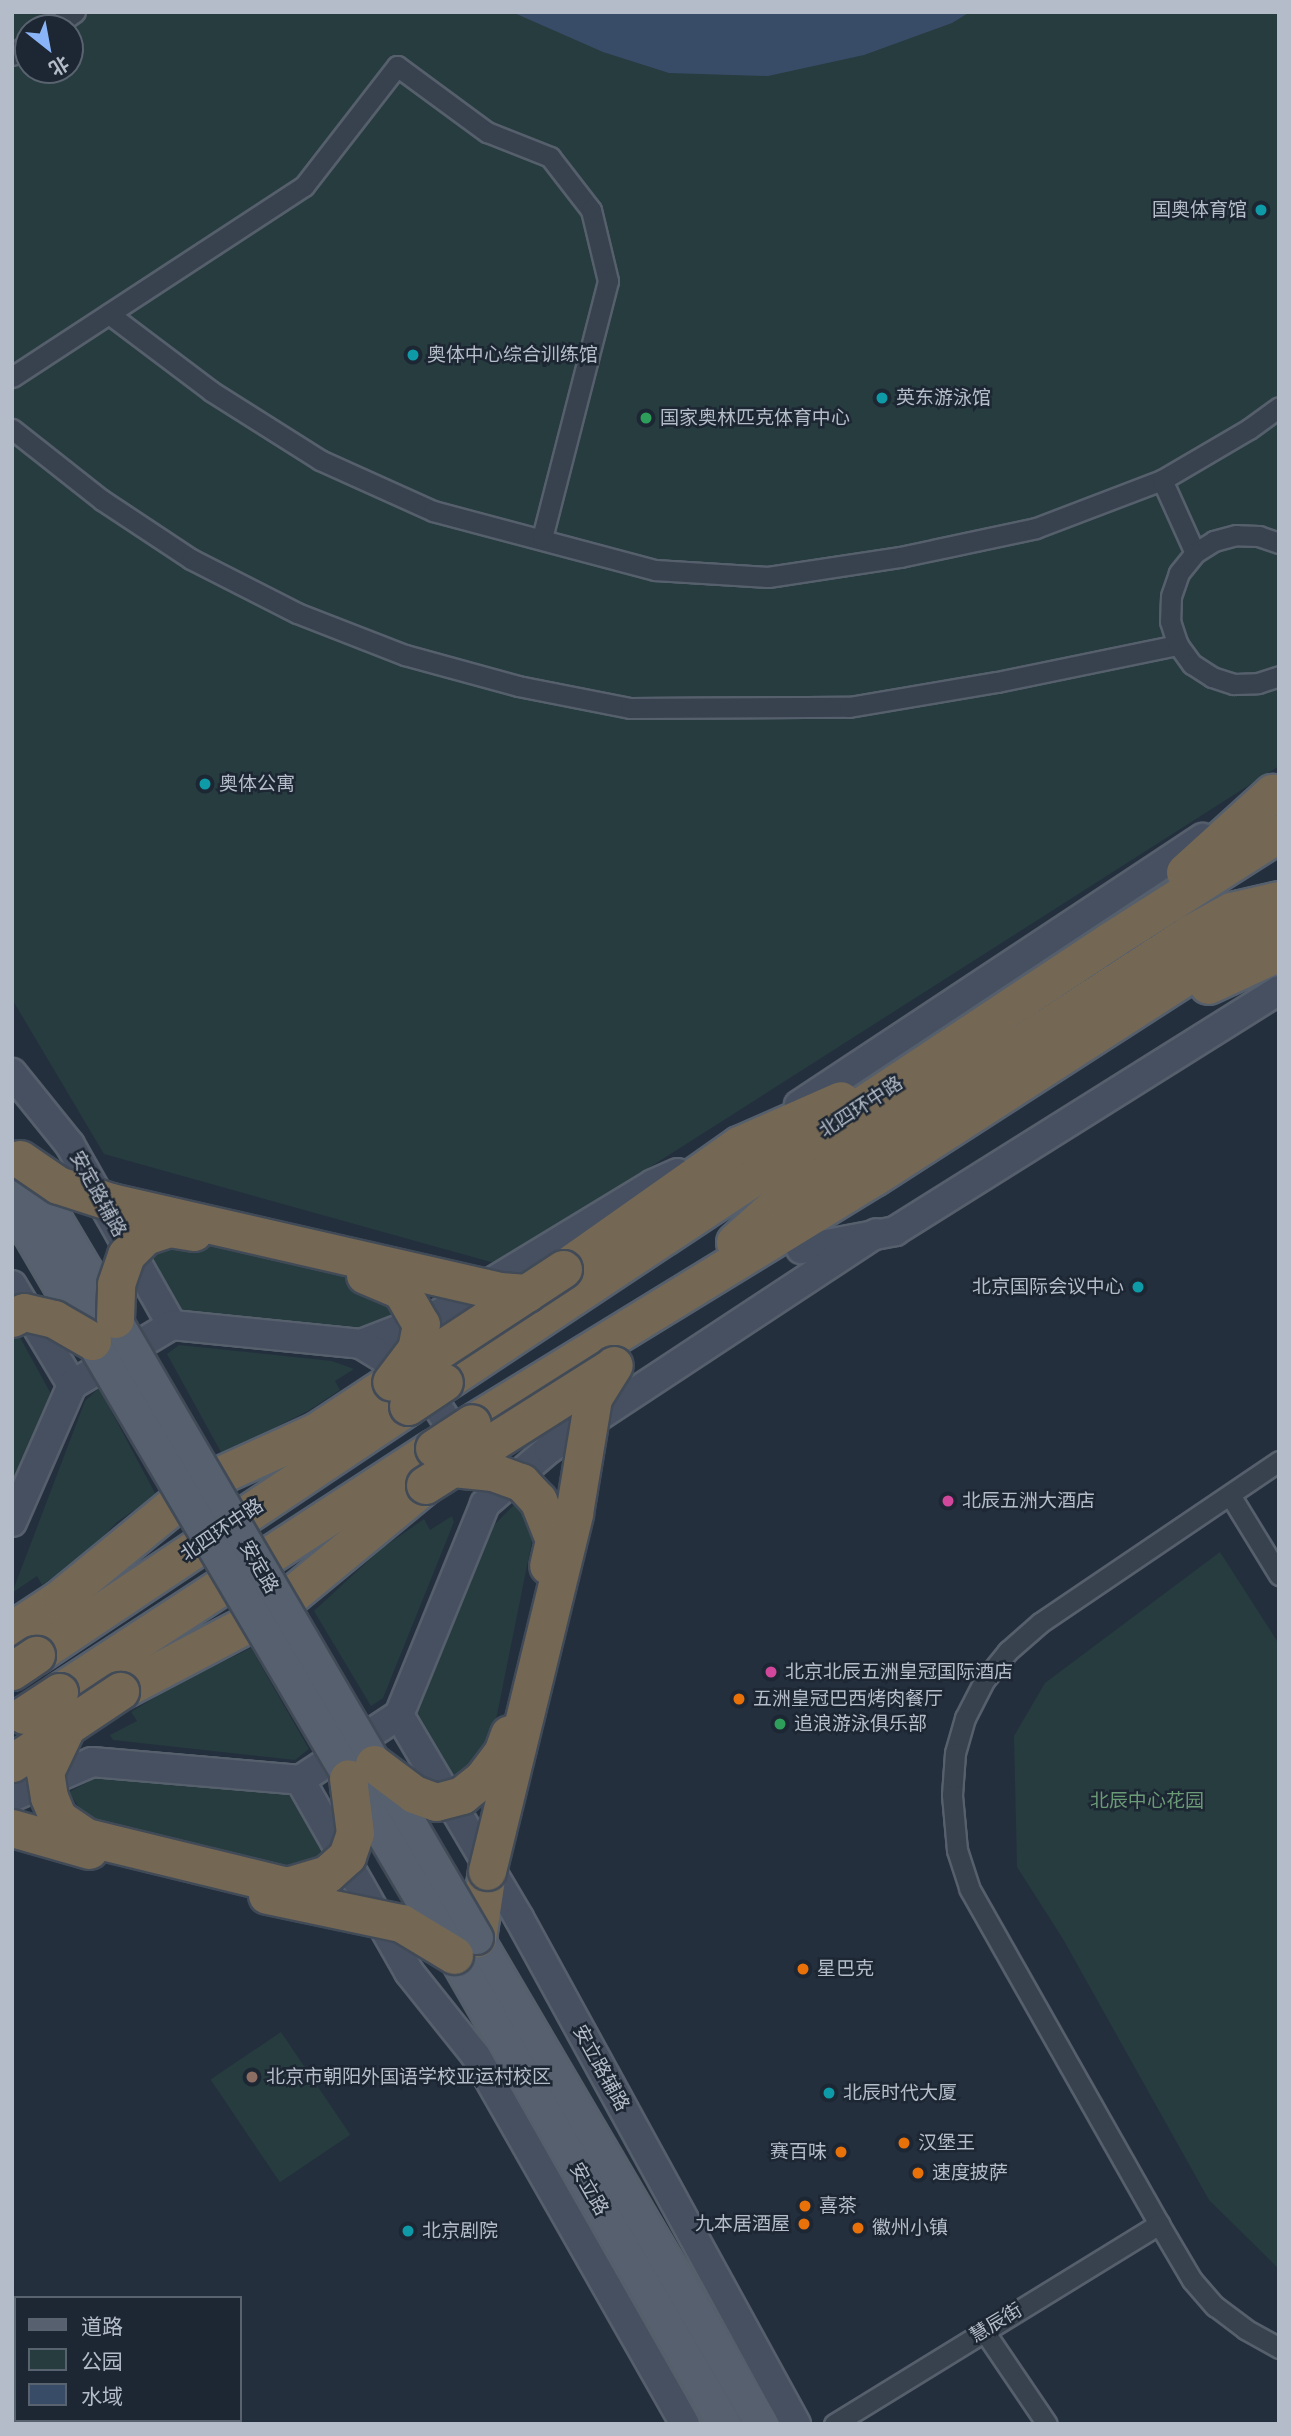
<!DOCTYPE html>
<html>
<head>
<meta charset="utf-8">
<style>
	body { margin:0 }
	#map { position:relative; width:1291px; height:2436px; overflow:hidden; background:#242f3e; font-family:Figtree,"Noto Sans SC",sans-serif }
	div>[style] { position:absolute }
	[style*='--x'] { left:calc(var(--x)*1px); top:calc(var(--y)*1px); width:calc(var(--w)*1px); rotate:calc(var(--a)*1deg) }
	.green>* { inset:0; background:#263c3f; transform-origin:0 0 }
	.water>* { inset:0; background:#394c67 }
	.roads { filter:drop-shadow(2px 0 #565f6c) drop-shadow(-2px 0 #565f6c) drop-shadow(0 2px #565f6c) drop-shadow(0 -2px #565f6c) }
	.street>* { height:19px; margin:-9.5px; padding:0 9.5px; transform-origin:9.5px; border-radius:9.5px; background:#38414e }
	.secondary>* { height:28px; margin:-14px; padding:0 14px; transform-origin:14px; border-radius:14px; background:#465061 }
	.primary>* { height:32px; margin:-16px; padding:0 16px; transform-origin:16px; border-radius:16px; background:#56606e }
	.highway>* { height:37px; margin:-18.5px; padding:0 18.5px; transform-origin:18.5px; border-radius:18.5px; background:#746855 }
	.bridges { filter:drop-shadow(2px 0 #414a57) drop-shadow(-2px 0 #414a57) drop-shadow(0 2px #414a57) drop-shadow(0 -2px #414a57) }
	.primary-bridge>* { height:32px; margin:-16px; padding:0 16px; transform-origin:16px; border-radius:16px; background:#56606e }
	.highway-bridge>* { height:37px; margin:-18.5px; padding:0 18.5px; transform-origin:18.5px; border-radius:18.5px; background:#746855 }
	.dots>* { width:19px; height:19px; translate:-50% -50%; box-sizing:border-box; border:4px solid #1d2633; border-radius:50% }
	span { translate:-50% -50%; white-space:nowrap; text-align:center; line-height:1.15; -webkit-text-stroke:5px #1d2633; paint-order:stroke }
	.poi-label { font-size:19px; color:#b4bcc9 }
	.right { translate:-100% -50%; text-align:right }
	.left { translate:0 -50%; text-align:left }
	.street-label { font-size:19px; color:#b4bcc9 }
	.park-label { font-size:19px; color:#6b9a76 }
	.frame { position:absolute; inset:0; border:14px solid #b4bcc9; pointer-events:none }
	.legend { position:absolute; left:14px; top:2296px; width:228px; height:126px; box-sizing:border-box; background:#1d2633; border:2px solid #59626f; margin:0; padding:9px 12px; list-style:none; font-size:21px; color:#b4bcc9 }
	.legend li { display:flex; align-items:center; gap:14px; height:35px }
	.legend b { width:35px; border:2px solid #59626f }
	.north { position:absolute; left:14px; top:14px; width:70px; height:70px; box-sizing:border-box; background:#1d2633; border:2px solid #59626f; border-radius:50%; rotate:149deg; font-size:19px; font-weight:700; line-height:28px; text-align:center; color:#b4bcc9 }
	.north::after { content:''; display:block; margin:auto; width:24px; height:32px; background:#8ab4f8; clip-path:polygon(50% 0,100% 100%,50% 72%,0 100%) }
</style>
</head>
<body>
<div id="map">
	<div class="green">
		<i style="clip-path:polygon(evenodd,12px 12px,1279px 12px,1279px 766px,498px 1264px,104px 1154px,12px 999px,12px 12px,28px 28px,70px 28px,70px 70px,28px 70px,28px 28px)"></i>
		<i style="clip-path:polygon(162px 1239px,216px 1240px,338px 1273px,380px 1291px,396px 1308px,392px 1325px,350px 1337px,179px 1311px,146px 1253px)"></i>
		<i style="clip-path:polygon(16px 1330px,51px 1394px,12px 1488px,12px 1332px)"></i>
		<i style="clip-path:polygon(179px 1345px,332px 1361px,354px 1369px,335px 1381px,340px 1390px,308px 1411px,222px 1454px,167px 1354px)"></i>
		<i style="clip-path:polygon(99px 1388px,156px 1495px,117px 1522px,83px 1557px,42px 1585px,37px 1576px,12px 1593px,85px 1401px)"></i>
		<i style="clip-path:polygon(517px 1502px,533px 1536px,497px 1715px,488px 1742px,470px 1768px,452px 1779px,414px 1714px,474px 1556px,492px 1527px)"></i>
		<i style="clip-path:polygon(452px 1516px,454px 1522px,383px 1698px,371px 1706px,314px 1611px,381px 1549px,424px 1519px,430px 1530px)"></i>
		<i style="clip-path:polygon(1220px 1552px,1279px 1644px,1279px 2269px,1209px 2200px,1063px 1939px,1017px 1867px,1014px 1736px,1045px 1683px)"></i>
		<i style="clip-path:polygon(251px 1648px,309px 1749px,295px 1760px,113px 1740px,110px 1735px,137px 1721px,131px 1712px,173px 1686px)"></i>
		<i style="clip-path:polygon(105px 1773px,289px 1795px,326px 1855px,289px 1870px,109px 1825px,83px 1814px,69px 1792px)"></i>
		<i style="left:281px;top:2032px;width:124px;height:85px;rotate:56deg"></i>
	</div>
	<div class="water">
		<i style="clip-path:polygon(512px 12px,970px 12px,952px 23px,864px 55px,768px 76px,669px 73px,603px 52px)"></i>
	</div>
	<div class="roads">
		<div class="street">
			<i style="--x:52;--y:28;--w:28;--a:-35"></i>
			<i style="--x:12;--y:55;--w:19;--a:-35"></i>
			<i style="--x:109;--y:314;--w:128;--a:37"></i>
			<i style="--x:211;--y:391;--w:129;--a:32.3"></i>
			<i style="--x:320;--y:460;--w:124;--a:24.3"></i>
			<i style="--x:433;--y:511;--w:230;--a:14.9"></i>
			<i style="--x:655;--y:570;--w:113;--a:3.5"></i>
			<i style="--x:768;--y:577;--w:134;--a:-8.6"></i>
			<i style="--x:900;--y:557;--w:139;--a:-12"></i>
			<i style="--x:1036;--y:528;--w:135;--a:-20.9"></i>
			<i style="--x:1162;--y:480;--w:101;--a:-30.4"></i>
			<i style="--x:1249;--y:429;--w:37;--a:-36"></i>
			<i style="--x:12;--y:377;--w:349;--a:-33.2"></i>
			<i style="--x:304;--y:186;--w:152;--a:-52.2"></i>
			<i style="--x:397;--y:66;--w:112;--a:36.3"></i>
			<i style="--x:487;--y:132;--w:68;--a:21.6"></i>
			<i style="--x:550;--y:157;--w:67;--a:52.3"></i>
			<i style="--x:591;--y:210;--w:73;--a:76.5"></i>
			<i style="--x:608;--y:281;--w:265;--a:104.4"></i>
			<i style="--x:12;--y:429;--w:115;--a:38.3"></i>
			<i style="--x:102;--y:500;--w:107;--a:33.5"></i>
			<i style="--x:191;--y:559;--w:119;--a:27"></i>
			<i style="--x:297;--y:613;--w:116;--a:21.3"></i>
			<i style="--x:405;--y:655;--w:117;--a:15.3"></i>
			<i style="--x:518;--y:686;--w:114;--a:11.1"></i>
			<i style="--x:630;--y:708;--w:219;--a:-0.3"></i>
			<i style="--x:849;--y:707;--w:150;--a:-9.6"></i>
			<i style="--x:997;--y:682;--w:185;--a:-11.6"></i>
			<i style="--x:1162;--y:480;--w:80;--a:65.7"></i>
			<i style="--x:1279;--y:543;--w:21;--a:-161"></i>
			<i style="--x:1259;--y:536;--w:23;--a:-178"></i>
			<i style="--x:1236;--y:535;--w:23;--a:165"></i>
			<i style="--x:1214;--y:541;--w:22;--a:148"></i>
			<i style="--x:1195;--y:553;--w:26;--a:129"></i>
			<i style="--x:1179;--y:573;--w:24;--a:109"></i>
			<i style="--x:1171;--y:596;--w:25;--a:92"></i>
			<i style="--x:1170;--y:621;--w:25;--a:72"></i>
			<i style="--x:1178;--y:645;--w:24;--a:54"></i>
			<i style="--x:1192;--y:664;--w:24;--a:33"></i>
			<i style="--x:1212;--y:677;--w:23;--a:18"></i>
			<i style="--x:1234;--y:684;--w:24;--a:-2"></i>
			<i style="--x:1258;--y:683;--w:22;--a:-18"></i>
			<i style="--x:1279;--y:1461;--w:289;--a:145.9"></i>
			<i style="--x:1040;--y:1623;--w:43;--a:138.8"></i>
			<i style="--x:1008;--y:1651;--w:36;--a:129"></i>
			<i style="--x:985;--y:1679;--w:44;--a:117.1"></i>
			<i style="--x:965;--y:1718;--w:36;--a:106"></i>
			<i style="--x:955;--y:1753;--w:42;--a:94.1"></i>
			<i style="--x:952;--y:1795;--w:55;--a:84.8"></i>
			<i style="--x:957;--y:1850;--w:40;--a:72"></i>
			<i style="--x:969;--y:1888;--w:386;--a:60.5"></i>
			<i style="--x:1159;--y:2224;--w:65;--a:59.5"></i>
			<i style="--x:1192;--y:2280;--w:35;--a:49"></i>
			<i style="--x:1215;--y:2306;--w:38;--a:37"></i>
			<i style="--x:1245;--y:2329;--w:39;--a:29"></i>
			<i style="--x:1230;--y:1495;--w:94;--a:58.5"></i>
			<i style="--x:984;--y:2331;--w:112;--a:55.9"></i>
			<i style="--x:12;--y:2404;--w:4;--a:14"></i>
			<i style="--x:93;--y:2420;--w:18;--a:13"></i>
			<i style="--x:834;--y:2424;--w:382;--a:-31.6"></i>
		</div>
		<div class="secondary">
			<i style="--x:12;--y:1073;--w:92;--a:51.1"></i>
			<i style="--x:70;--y:1145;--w:207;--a:60.5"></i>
			<i style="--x:799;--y:1105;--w:484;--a:-33.5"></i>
			<i style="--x:801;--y:1249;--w:96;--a:-10.8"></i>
			<i style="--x:895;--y:1231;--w:453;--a:-32.1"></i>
			<i style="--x:12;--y:1285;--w:117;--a:59"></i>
			<i style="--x:361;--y:1344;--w:86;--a:-21.2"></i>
			<i style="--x:441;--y:1313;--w:248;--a:-31.3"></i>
			<i style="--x:653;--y:1184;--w:27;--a:-24"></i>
			<i style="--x:12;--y:1522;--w:150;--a:-66.3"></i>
			<i style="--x:72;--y:1385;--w:117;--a:-31"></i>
			<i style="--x:172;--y:1325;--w:190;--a:5.7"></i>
			<i style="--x:361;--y:1344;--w:70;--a:31.7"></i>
			<i style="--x:421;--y:1381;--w:81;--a:57.1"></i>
			<i style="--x:399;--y:1715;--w:236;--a:59.4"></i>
			<i style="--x:519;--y:1918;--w:577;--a:61.3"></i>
			<i style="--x:300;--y:1780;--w:221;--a:60.4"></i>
			<i style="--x:409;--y:1972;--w:107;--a:51.4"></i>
			<i style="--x:476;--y:2056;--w:423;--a:60.4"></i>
			<i style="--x:12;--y:1797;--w:87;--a:-23.6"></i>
			<i style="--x:92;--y:1762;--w:209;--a:4.9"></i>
			<i style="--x:300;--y:1780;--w:118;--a:-33.3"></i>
			<i style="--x:399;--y:1715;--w:228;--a:-67.8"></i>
			<i style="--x:485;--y:1504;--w:84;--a:-40.7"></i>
			<i style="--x:549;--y:1449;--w:392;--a:-33.4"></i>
		</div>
		<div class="primary">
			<i style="--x:21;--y:1161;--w:184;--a:59.3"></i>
			<i style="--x:12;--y:1204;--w:159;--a:59.7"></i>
			<i style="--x:477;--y:1938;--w:563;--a:59.61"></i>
			<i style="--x:454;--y:1955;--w:541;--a:60.07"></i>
		</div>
		<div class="highway">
			<i style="--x:1185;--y:872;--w:118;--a:-42.2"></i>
			<i style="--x:1208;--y:985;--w:78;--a:-24.9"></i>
			<i style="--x:735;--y:1242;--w:64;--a:-41.9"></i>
			<i style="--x:783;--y:1199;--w:485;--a:-33.1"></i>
			<i style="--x:1189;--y:934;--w:48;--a:-28.7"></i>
			<i style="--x:1231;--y:911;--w:49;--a:-12.9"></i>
			<i style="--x:563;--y:1269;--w:215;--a:-35.2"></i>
			<i style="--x:739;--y:1145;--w:111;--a:-23.8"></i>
			<i style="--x:444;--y:1382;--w:800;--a:-33.53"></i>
			<i style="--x:1111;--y:940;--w:199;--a:-32.5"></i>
			<i style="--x:472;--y:1423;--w:471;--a:-31.5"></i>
			<i style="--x:874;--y:1177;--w:482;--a:-32.8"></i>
			<i style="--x:12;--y:1630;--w:56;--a:-33.4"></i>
			<i style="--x:59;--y:1599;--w:180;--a:-39.4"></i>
			<i style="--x:198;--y:1485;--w:131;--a:-24.4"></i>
			<i style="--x:317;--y:1431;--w:89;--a:-33.5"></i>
			<i style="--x:36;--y:1655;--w:448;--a:-33.8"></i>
			<i style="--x:120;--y:1691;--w:172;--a:-27.8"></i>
			<i style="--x:272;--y:1611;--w:198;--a:-39.5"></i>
			<i style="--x:59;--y:1692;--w:447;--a:-33.1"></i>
			<i style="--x:477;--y:1938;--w:68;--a:-81.5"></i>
		</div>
	</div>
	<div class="bridges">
		<div class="primary-bridge">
			<i style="--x:115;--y:1319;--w:717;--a:59.68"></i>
			<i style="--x:92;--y:1341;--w:713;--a:59.48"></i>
		</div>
		<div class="highway-bridge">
			<i style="--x:20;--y:1159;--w:46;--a:34.4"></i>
			<i style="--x:58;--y:1185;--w:56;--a:17.8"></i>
			<i style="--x:111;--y:1202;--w:398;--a:12.9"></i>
			<i style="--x:499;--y:1291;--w:28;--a:4"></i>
			<i style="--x:365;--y:1275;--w:39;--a:23"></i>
			<i style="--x:401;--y:1290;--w:39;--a:60"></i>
			<i style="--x:421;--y:1324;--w:25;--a:101"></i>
			<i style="--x:416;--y:1349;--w:41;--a:127.1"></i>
			<i style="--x:12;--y:1318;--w:13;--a:-27"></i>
			<i style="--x:24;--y:1312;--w:31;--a:13"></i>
			<i style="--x:54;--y:1319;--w:44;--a:30.1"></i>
			<i style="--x:115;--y:1319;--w:35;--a:-88"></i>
			<i style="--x:116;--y:1284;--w:31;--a:-71"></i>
			<i style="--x:126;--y:1255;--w:27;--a:-45"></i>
			<i style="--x:145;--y:1236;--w:25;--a:-18"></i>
			<i style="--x:169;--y:1228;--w:25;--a:9"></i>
			<i style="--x:400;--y:1376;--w:195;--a:-33.3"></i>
			<i style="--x:408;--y:1406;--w:43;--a:-33.7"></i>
			<i style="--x:434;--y:1448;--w:45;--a:-33.3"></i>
			<i style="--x:453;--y:1468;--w:40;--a:5.7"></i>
			<i style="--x:493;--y:1472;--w:30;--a:20"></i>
			<i style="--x:521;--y:1482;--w:25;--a:47"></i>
			<i style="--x:538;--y:1500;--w:43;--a:68.2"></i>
			<i style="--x:554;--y:1540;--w:26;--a:103"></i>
			<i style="--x:425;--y:1485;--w:219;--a:-32.3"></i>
			<i style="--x:12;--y:1671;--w:29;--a:-34"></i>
			<i style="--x:24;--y:1715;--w:42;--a:-33.3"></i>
			<i style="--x:66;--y:1728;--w:49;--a:115.5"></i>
			<i style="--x:45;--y:1772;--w:25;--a:81"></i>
			<i style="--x:49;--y:1797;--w:23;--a:67"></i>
			<i style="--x:58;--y:1818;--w:34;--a:34"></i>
			<i style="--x:86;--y:1837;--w:207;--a:13.7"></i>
			<i style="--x:287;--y:1886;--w:42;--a:-16.7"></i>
			<i style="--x:327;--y:1874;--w:27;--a:-42"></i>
			<i style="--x:347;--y:1856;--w:24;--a:-71"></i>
			<i style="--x:355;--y:1833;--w:55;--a:-97.3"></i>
			<i style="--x:12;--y:1763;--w:130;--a:-33.7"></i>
			<i style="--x:374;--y:1764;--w:50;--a:36.9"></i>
			<i style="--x:414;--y:1794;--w:23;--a:20"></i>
			<i style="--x:436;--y:1802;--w:27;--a:-15"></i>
			<i style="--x:462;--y:1795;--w:27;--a:-39"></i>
			<i style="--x:483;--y:1778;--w:31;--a:-53"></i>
			<i style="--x:502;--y:1753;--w:20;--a:-70"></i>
			<i style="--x:12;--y:1828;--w:80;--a:15.9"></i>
			<i style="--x:487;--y:1871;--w:368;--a:-76.3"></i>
			<i style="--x:574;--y:1513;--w:117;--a:-80.6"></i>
			<i style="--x:593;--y:1398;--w:39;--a:-58"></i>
			<i style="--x:267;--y:1895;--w:137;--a:11.8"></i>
			<i style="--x:401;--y:1923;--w:62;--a:31.1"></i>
		</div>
	</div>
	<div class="dots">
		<i style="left:1261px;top:210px;background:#0f9aa8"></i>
		<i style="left:413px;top:355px;background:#0f9aa8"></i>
		<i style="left:882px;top:398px;background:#0f9aa8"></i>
		<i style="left:646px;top:418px;background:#2e9e5b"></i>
		<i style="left:205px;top:784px;background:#0f9aa8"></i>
		<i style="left:1138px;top:1287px;background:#0f9aa8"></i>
		<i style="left:948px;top:1501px;background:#d1479c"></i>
		<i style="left:771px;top:1672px;background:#d1479c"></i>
		<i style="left:739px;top:1699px;background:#e8710a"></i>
		<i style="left:780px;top:1724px;background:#2e9e5b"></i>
		<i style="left:803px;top:1969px;background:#e8710a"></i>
		<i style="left:252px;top:2077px;background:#8d6e63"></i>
		<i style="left:829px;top:2093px;background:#0f9aa8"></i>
		<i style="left:904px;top:2143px;background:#e8710a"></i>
		<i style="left:841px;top:2152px;background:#e8710a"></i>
		<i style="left:918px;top:2173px;background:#e8710a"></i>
		<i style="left:805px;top:2206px;background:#e8710a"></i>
		<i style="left:804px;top:2224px;background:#e8710a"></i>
		<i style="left:858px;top:2228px;background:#e8710a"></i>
		<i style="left:408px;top:2231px;background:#0f9aa8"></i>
	</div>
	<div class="poi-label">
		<span class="right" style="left:1247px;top:210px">国奥体育馆</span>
		<span class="left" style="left:427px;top:355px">奥体中心综合训练馆</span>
		<span class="left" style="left:896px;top:398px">英东游泳馆</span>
		<span class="left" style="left:660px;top:418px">国家奥林匹克体育中心</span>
		<span class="left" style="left:219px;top:784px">奥体公寓</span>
		<span class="right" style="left:1124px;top:1287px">北京国际会议中心</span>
		<span class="left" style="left:962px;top:1501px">北辰五洲大酒店</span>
		<span class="left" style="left:785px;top:1672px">北京北辰五洲皇冠国际酒店</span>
		<span class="left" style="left:753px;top:1699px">五洲皇冠巴西烤肉餐厅</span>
		<span class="left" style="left:794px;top:1724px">追浪游泳俱乐部</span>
		<span class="left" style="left:817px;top:1969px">星巴克</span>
		<span class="left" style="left:266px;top:2077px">北京市朝阳外国语学校亚运村校区</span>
		<span class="left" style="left:843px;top:2093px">北辰时代大厦</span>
		<span class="left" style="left:918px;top:2143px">汉堡王</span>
		<span class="right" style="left:827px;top:2152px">赛百味</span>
		<span class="left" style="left:932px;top:2173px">速度披萨</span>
		<span class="left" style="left:819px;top:2206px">喜茶</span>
		<span class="right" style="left:790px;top:2224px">九本居酒屋</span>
		<span class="left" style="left:872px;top:2228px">徽州小镇</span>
		<span class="left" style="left:422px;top:2231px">北京剧院</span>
	</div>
	<div class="street-label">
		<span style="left:861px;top:1107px;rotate:-33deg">北四环中路</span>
		<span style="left:98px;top:1194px;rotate:61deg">安定路辅路</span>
		<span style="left:222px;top:1530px;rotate:-34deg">北四环中路</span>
		<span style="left:259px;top:1567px;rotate:60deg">安定路</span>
		<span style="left:601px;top:2068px;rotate:61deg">安立路辅路</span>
		<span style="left:589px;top:2189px;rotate:60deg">安立路</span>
		<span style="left:996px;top:2323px;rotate:-31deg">慧辰街</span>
	</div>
	<div class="park-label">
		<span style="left:1147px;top:1801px">北辰中心花园</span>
	</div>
	<div class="frame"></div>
	<ul class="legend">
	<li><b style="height:9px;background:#56606e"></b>道路</li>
	<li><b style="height:19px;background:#263c3f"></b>公园</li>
	<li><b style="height:19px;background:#394c67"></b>水域</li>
	</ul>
	<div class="north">北</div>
</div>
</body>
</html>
